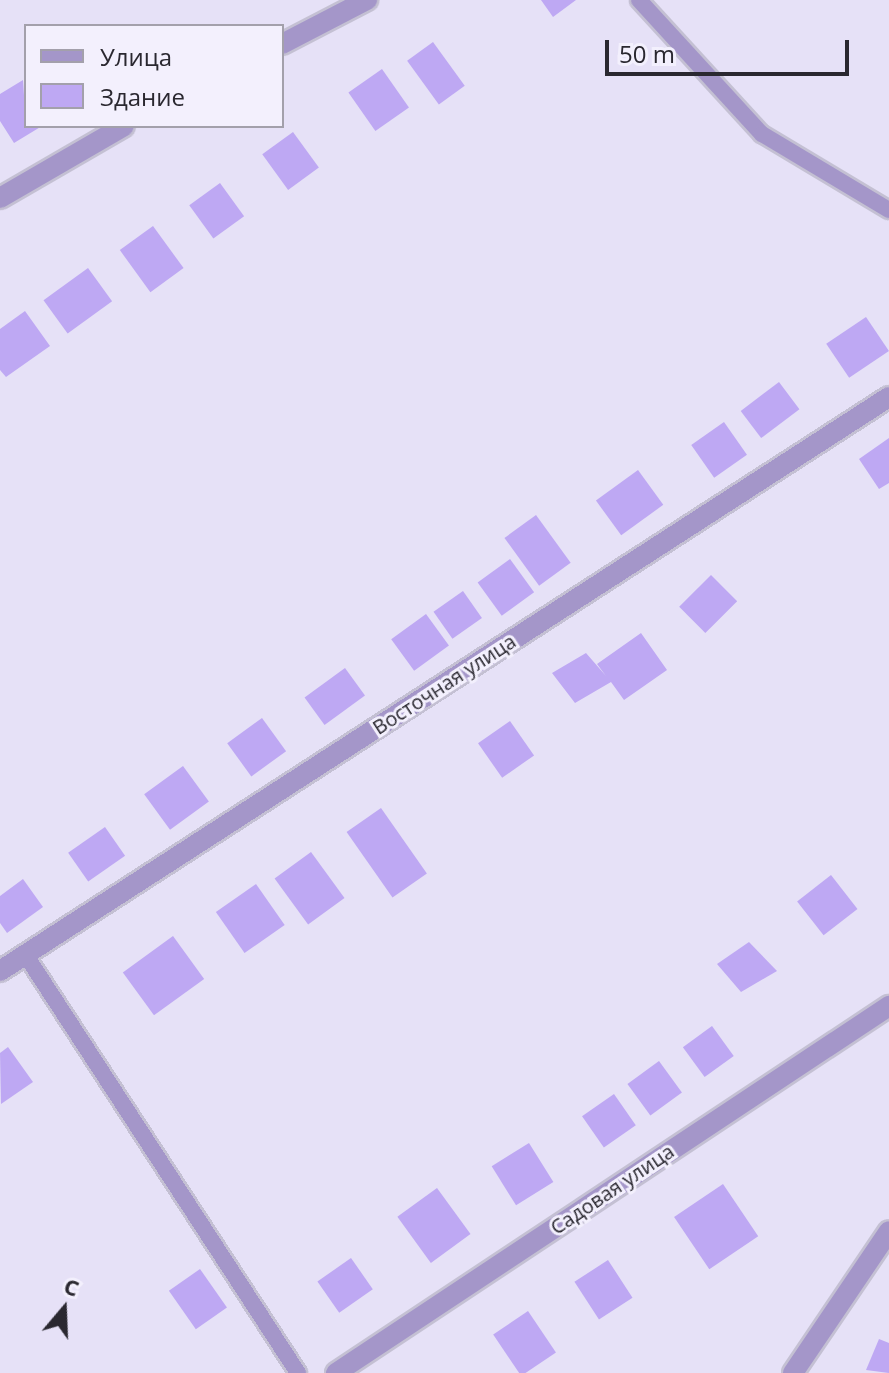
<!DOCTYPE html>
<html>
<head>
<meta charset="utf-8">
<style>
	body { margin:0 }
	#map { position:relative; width:889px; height:1373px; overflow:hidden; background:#e6e1f7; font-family:"Open Sans",sans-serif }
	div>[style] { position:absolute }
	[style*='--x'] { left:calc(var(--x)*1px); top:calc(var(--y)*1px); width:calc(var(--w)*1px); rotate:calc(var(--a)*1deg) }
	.building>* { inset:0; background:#bea8f3; transform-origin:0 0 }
	.roads { filter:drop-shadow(2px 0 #c4c0d3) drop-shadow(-2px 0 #c4c0d3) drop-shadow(0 2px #c4c0d3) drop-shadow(0 -2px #c4c0d3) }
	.service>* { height:16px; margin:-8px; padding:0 8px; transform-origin:8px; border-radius:8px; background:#a496c9 }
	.minor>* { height:20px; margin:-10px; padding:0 10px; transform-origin:10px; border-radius:10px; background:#a496c9 }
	span { translate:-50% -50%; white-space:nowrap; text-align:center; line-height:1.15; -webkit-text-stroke:6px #f3f0fd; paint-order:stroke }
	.street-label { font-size:20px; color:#2a2830 }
	.legend { position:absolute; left:24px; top:24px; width:260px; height:104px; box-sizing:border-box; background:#f3f0fd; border:2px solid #a3a0ab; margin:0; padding:10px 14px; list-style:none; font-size:24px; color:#2a2830 }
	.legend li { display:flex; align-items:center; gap:16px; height:40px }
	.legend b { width:40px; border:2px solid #a3a0ab }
	.north { position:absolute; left:24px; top:1269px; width:80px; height:80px; -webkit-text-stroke:6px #f3f0fd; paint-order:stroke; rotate:19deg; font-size:22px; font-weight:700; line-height:32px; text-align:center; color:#2a2830 }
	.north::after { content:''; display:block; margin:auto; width:28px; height:36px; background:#2a2830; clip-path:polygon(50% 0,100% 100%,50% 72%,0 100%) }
	.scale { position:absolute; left:605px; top:40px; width:244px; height:36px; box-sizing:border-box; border:4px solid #2a2830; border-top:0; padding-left:10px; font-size:24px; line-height:28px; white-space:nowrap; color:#2a2830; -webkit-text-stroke:6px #f3f0fd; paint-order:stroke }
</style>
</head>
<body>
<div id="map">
	<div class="building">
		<i style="clip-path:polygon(541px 0,576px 0,553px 17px)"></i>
		<i style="left:433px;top:42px;width:54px;height:32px;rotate:54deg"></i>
		<i style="left:382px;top:69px;width:47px;height:41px;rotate:55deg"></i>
		<i style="clip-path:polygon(23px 80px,26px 126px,42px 126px,14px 143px,0 121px,0 94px)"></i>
		<i style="left:293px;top:132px;width:44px;height:38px;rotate:54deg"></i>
		<i style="left:220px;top:183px;width:41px;height:38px;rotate:54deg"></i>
		<i style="left:153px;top:226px;width:52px;height:41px;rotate:54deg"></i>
		<i style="left:88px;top:268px;width:41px;height:55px;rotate:54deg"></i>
		<i style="clip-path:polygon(25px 311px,50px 346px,6px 377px,0 370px,0 329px)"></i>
		<i style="left:866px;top:317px;width:41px;height:48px;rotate:56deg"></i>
		<i style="left:779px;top:382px;width:34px;height:48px;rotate:53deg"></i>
		<i style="left:724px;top:422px;width:40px;height:40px;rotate:55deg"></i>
		<i style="clip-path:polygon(889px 438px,889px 483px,879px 489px,859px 459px)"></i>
		<i style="left:638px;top:470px;width:43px;height:52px;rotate:54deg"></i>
		<i style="left:536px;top:515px;width:59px;height:39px;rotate:54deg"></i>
		<i style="left:510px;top:559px;width:41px;height:40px;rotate:54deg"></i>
		<i style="left:711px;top:575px;width:37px;height:45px;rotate:45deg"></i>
		<i style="left:463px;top:591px;width:33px;height:36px;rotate:55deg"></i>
		<i style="left:426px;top:614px;width:39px;height:43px;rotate:54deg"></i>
		<i style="clip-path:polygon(641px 633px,667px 670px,624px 700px,611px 682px,575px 703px,552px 673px,586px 653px,606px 676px,597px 664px)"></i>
		<i style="left:345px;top:668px;width:34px;height:50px;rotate:54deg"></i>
		<i style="left:262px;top:718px;width:41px;height:43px;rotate:54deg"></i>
		<i style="left:510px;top:721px;width:42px;height:39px;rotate:55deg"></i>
		<i style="left:183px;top:766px;width:44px;height:48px;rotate:54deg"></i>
		<i style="left:381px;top:808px;width:80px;height:42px;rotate:55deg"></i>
		<i style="left:105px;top:827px;width:35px;height:45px;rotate:55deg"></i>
		<i style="left:311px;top:852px;width:57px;height:45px;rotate:54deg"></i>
		<i style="left:831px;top:875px;width:43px;height:43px;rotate:52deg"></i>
		<i style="clip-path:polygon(23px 879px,43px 907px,7px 933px,0 923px,0 896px)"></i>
		<i style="left:256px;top:884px;width:50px;height:49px;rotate:55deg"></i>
		<i style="left:173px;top:936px;width:53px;height:62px;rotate:54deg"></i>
		<i style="clip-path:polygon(749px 942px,777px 971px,741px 992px,717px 964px)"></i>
		<i style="left:712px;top:1026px;width:37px;height:36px;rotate:54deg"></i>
		<i style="clip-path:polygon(8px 1047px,33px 1082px,1px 1104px,0 1053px)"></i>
		<i style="left:659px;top:1061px;width:39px;height:39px;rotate:54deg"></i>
		<i style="left:614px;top:1094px;width:38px;height:39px;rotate:55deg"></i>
		<i style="left:529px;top:1143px;width:46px;height:44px;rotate:58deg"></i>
		<i style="left:723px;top:1184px;width:63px;height:59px;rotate:56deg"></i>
		<i style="left:437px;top:1188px;width:57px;height:49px;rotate:54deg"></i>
		<i style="left:351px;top:1258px;width:38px;height:41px;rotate:55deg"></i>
		<i style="left:608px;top:1260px;width:45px;height:40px;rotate:57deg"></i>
		<i style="left:200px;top:1269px;width:47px;height:38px;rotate:55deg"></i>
		<i style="left:528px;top:1311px;width:50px;height:42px;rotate:56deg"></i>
		<i style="clip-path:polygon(879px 1339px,889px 1343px,889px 1373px,866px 1370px)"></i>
	</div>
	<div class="roads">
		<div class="service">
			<i style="--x:639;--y:0;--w:182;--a:47.5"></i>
			<i style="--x:762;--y:134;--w:148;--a:30.9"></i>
			<i style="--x:25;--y:954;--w:500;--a:56.91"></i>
		</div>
		<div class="minor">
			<i style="--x:282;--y:44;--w:96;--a:-27.4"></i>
			<i style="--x:0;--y:198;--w:143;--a:-30.1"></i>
			<i style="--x:0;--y:971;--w:1058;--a:-32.85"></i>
			<i style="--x:336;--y:1373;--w:664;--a:-33.57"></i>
			<i style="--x:793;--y:1373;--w:171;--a:-55.9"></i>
		</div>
	</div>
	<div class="street-label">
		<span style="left:444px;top:684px;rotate:-33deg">Восточная улица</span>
		<span style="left:612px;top:1189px;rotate:-34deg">Садовая улица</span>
	</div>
	<ul class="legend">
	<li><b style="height:10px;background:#a496c9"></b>Улица</li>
	<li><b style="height:22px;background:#bea8f3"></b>Здание</li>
	</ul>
	<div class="north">С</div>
	<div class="scale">50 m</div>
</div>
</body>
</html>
